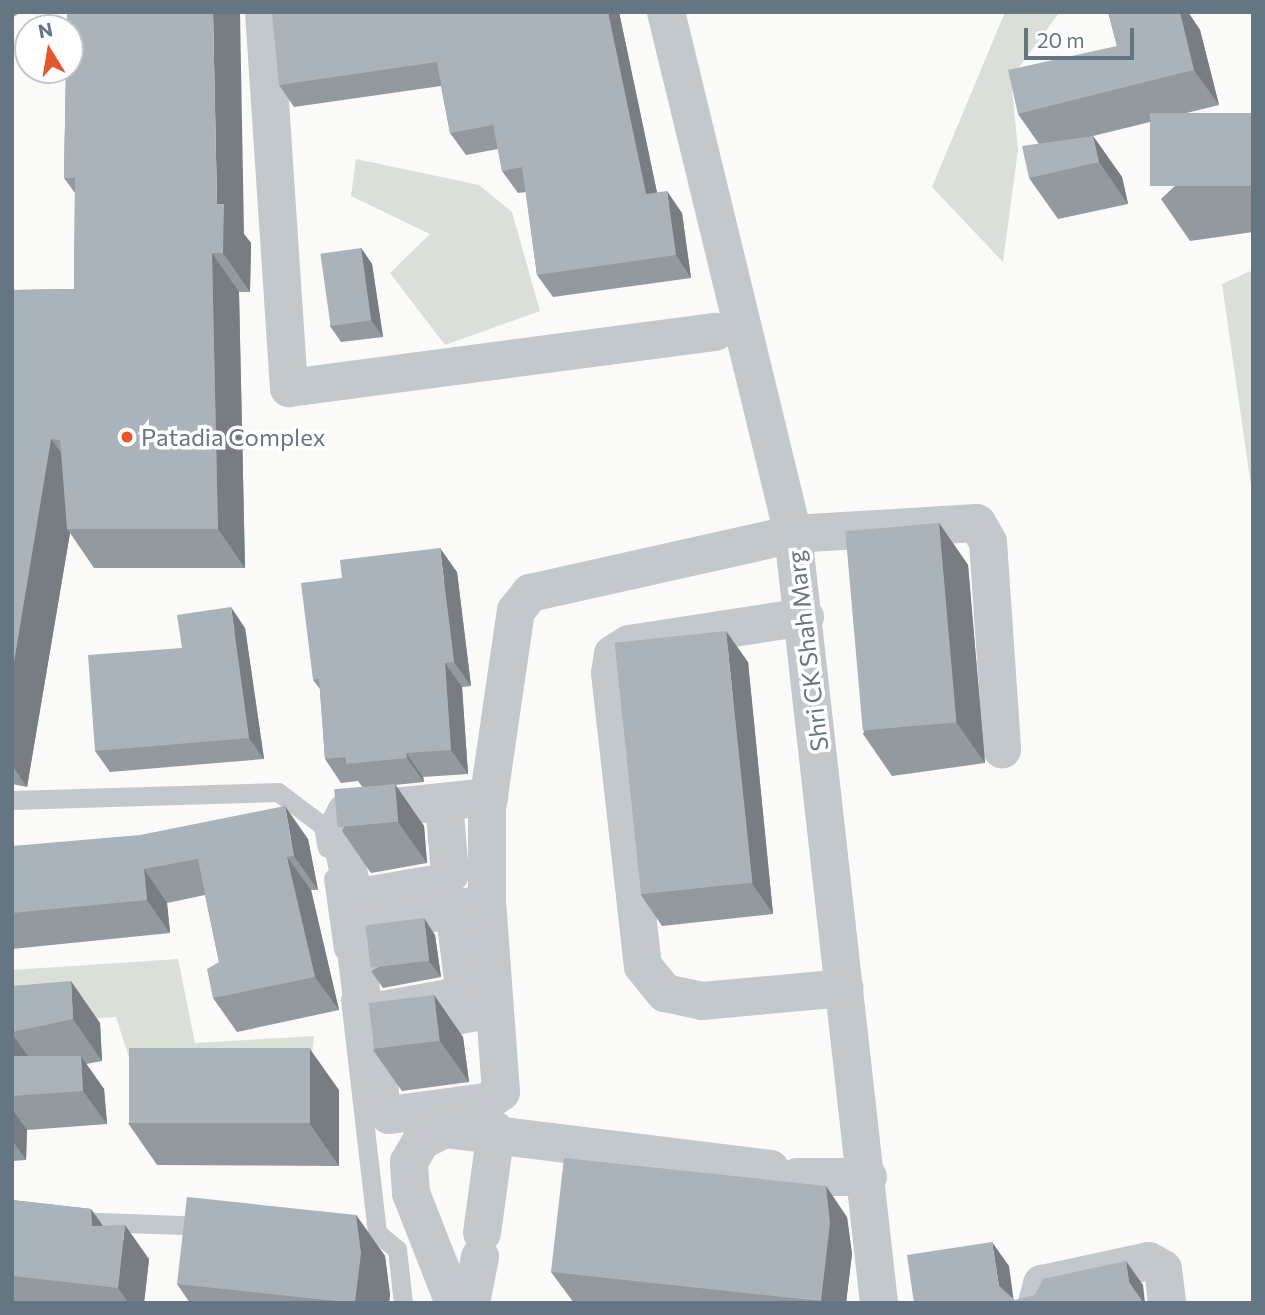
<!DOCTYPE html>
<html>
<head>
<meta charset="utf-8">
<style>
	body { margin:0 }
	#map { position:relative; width:1265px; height:1315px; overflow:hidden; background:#fafaf8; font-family:Commissioner,sans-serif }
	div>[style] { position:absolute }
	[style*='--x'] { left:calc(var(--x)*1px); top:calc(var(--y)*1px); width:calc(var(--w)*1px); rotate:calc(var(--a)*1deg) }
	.green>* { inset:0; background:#dadfd7 }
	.lane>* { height:19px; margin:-9.5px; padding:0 9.5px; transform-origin:9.5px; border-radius:9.5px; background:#c3c8cc }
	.street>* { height:38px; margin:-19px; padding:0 19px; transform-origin:19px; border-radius:19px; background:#c3c8cc }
	.wall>* { inset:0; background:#929a9f }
	.shaded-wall>* { inset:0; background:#777d82 }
	.building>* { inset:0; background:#aab3b9; transform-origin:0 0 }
	.dots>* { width:19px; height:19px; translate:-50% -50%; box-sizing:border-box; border:4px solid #fff; border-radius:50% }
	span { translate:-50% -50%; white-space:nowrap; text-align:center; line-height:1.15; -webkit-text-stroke:7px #fff; paint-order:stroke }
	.poi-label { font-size:24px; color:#657683 }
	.left { translate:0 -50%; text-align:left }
	.street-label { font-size:24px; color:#657683 }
	.frame { position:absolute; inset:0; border:14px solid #657683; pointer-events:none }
	.north { position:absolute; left:14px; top:14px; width:70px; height:70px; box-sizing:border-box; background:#fff; border:2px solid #c1c8cd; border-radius:50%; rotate:349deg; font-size:19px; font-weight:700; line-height:28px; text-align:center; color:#657683 }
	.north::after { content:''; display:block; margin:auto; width:24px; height:32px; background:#e4572e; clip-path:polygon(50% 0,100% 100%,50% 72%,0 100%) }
	.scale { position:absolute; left:1024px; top:28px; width:110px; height:32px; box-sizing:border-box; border:4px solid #657683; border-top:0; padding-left:9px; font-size:21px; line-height:24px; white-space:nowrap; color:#657683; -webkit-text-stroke:5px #fff; paint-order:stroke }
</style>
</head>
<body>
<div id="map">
	<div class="green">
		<i style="clip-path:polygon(1005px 12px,1059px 13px,1011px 78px,1018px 150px,1003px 262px,932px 187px)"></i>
		<i style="clip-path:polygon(356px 159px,479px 185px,512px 212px,540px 311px,445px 345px,390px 273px,430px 234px,351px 196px)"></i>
		<i style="clip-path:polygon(1253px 270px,1253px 500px,1222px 284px)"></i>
		<i style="clip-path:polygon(178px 959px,195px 1043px,314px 1036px,310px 1075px,135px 1076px,116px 1017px,12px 1024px,12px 970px)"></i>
	</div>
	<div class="lane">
		<i style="--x:12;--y:800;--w:266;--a:-1.7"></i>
		<i style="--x:278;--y:792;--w:56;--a:37.1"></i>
		<i style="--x:323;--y:826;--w:22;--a:80"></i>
		<i style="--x:333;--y:878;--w:72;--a:82"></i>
		<i style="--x:350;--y:999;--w:236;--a:83.4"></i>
		<i style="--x:377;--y:1233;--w:26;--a:39"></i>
		<i style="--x:397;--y:1249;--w:54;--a:83.7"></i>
		<i style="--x:74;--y:1221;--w:134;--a:2.1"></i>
	</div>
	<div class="street">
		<i style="--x:264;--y:12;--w:377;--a:86.2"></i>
		<i style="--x:289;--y:388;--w:430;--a:-7.5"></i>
		<i style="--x:666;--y:12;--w:537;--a:76.33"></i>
		<i style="--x:793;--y:534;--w:774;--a:83.62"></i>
		<i style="--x:805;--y:617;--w:178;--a:171.3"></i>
		<i style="--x:629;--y:644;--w:19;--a:148"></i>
		<i style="--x:613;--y:654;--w:19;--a:99"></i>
		<i style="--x:610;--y:673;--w:295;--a:83.6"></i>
		<i style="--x:643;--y:966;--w:35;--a:51"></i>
		<i style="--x:665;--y:993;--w:38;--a:12"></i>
		<i style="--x:702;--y:1001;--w:143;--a:-5.2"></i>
		<i style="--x:444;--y:802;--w:72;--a:85.2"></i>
		<i style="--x:450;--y:874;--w:13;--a:138"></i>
		<i style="--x:440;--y:883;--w:87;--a:170.1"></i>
		<i style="--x:354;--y:898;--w:74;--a:-101.8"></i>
		<i style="--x:339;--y:826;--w:16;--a:-63"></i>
		<i style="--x:346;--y:812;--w:144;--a:-6"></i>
		<i style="--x:454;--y:909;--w:87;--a:82.7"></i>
		<i style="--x:465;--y:995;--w:96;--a:169.7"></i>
		<i style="--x:371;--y:1012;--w:9;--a:-148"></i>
		<i style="--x:363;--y:1007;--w:73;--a:-97.1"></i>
		<i style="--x:354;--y:935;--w:12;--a:-48"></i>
		<i style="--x:362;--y:926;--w:127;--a:-10.4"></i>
		<i style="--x:494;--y:1009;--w:121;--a:170"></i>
		<i style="--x:375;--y:1030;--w:75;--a:85.4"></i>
		<i style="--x:381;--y:1105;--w:13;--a:51"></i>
		<i style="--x:389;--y:1115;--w:99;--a:-7.6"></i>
		<i style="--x:487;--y:1102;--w:17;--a:-36"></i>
		<i style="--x:501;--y:1092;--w:190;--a:-94.2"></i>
		<i style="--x:487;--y:903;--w:94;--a:-90"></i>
		<i style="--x:487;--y:809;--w:200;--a:-81.7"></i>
		<i style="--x:516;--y:611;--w:23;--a:-52"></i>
		<i style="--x:530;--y:593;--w:270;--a:-12.6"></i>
		<i style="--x:793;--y:534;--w:184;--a:-3.4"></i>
		<i style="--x:977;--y:523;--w:22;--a:60"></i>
		<i style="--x:988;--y:542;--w:208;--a:86.1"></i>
		<i style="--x:797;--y:1177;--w:71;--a:0"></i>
		<i style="--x:482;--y:1233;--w:103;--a:-82.2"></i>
		<i style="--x:454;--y:1303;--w:118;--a:-111.4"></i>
		<i style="--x:411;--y:1193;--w:31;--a:-94"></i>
		<i style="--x:409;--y:1162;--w:24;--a:-60"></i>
		<i style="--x:421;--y:1141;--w:27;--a:-27"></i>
		<i style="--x:445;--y:1129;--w:328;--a:7"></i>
		<i style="--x:471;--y:1303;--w:47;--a:-78.9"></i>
		<i style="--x:1037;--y:1303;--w:20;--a:-75"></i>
		<i style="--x:1042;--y:1284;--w:109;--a:-12.1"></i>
		<i style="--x:1149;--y:1261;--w:16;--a:30"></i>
		<i style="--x:1163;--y:1269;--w:34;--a:83"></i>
	</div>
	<div class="wall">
		<i style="clip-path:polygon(12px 12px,21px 12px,12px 18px)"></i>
		<i style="clip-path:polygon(67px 12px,251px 243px,250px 292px,239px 292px,245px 568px,94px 568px,70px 533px,27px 787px,12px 784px,12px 290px,74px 289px,75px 193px,64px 178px)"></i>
		<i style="clip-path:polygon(619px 12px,657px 193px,682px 213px,691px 278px,553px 297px,537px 275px,526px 192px,518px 193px,502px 171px,498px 149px,466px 155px,450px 133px,441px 86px,294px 107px,279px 85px)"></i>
		<i style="clip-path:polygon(1108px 12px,1188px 12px,1200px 30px,1219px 105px,1093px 136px,1122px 177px,1128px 204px,1058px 219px,1029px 178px,1039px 144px,1018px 114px,1117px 46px)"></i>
		<i style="clip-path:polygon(1253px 113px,1253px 232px,1190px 241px,1161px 199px)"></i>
		<i style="clip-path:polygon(361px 248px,372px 264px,383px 337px,341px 342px,330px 326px)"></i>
		<i style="clip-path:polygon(939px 523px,968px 565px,985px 763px,892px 776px,863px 734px)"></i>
		<i style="clip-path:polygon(457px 572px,471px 686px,462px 687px,468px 774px,423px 777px,424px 782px,395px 785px,424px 826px,427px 863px,371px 873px,342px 831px,363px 788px,358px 781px,341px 783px,325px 759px,320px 689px,313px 680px)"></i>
		<i style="clip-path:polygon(245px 628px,264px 759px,110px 772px,95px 751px,182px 648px)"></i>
		<i style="clip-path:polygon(748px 662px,773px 914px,662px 926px,641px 895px)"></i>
		<i style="clip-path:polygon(308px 839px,318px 890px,311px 890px,339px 1010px,237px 1032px,213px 998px,219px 962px,205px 895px,167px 903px,170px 933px,12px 949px,12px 846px)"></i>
		<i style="clip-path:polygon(435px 935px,441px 977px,383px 988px,371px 971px)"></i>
		<i style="clip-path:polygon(12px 986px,100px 1023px,102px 1061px,86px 1064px,104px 1089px,107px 1124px,27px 1130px,26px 1160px,12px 1161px)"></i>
		<i style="clip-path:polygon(434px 995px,463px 1037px,469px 1082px,402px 1091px,373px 1050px)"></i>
		<i style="clip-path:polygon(339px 1090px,339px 1166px,157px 1165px,128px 1123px)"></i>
		<i style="clip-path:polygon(12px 1200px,91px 1209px,103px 1226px,149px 1259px,144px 1303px,12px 1303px)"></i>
		<i style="clip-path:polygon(356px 1215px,385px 1256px,390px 1295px,389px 1303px,190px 1303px,177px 1284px)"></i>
		<i style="clip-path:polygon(847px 1217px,852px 1254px,846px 1303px,574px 1303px,551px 1272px)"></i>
	</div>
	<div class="shaded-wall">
		<i style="clip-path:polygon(213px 12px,240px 12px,244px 234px,251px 243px,250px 292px,223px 253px,217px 204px)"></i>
		<i style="clip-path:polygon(608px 12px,619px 12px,662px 216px,646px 194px)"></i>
		<i style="clip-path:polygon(1173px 12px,1188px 12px,1200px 30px,1219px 105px,1194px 70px)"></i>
		<i style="clip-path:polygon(1093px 136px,1122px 177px,1128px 204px,1099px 162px)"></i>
		<i style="clip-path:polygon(667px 191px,682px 213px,691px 278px,676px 255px)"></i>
		<i style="clip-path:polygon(361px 248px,372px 264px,383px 337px,371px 320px)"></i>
		<i style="clip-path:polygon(212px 253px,239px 292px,245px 568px,218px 529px)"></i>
		<i style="clip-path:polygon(51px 439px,79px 478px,67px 529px,70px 533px,27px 787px,12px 765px,12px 674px)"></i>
		<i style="clip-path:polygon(939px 523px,968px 565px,985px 763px,956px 722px)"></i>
		<i style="clip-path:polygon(440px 548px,457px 572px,471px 686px,454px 662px)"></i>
		<i style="clip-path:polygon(231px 607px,245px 628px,264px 759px,249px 738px)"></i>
		<i style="clip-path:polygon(726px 631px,748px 662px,773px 914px,752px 883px)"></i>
		<i style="clip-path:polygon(445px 663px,462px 687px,468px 774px,451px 750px)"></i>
		<i style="clip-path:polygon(406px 753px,423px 777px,424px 782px,407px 758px)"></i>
		<i style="clip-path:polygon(395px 784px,424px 826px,427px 863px,398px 822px)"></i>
		<i style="clip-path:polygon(285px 806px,308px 839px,318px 890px,294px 856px)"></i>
		<i style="clip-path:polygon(287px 857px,311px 890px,339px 1010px,315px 977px)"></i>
		<i style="clip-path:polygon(144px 869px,167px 903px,170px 933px,147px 900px)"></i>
		<i style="clip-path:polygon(424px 918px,435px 935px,441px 977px,429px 961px)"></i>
		<i style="clip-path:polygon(71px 981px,100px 1023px,102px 1061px,73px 1019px)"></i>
		<i style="clip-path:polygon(434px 995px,463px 1037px,469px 1082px,440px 1041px)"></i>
		<i style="clip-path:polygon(12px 1034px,33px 1063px,12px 1056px)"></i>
		<i style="clip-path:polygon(310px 1049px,339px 1090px,339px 1166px,310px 1124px)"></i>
		<i style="clip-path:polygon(81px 1056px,104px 1089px,107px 1124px,83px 1091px)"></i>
		<i style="clip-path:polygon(12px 1109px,27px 1130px,26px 1160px,12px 1140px)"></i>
		<i style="clip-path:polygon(826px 1186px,847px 1217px,852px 1254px,846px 1303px,822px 1303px,821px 1301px)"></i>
		<i style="clip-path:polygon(91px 1209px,114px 1242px,92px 1226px)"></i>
		<i style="clip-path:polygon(356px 1215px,385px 1256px,390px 1295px,389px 1303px,355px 1303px)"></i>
		<i style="clip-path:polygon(125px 1225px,149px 1259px,144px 1303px,129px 1303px,118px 1288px)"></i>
		<i style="clip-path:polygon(992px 1242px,1009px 1266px,1014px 1303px,999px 1286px)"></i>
		<i style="clip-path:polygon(1126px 1261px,1143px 1285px,1145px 1303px,1142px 1303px,1129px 1282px)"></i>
	</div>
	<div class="building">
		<i style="clip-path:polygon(67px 12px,213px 12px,217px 204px,224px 204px,223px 253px,212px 253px,218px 529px,67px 529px,60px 440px,51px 439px,12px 674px,12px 290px,74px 289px,75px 178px,64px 178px,66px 70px,70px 70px,70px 28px,67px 28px)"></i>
		<i style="clip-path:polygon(272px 12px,608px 12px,646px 194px,667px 191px,676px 255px,537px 275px,522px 167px,502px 171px,493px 125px,450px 133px,437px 62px,279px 85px)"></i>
		<i style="clip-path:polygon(1108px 12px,1180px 12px,1194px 70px,1018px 114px,1008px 70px,1117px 46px)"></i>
		<i style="left:1253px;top:113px;width:73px;height:103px;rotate:90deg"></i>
		<i style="clip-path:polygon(1093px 136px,1099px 162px,1029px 178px,1022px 146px)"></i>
		<i style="left:361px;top:248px;width:73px;height:41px;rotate:82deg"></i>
		<i style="left:939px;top:523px;width:200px;height:94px;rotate:85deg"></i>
		<i style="clip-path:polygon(440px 548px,454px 662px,445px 663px,451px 750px,406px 753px,407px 758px,346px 764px,346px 757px,325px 759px,319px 679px,313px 680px,301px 583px,342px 578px,340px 560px)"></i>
		<i style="clip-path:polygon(231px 607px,249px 738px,95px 751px,88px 655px,182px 648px,177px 615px)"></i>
		<i style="left:726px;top:631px;width:253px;height:112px;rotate:84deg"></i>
		<i style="left:395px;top:784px;width:38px;height:61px;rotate:85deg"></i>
		<i style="clip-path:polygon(285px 806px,294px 856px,287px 857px,315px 977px,213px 998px,207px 969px,219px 962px,198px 859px,144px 869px,147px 900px,12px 913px,12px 846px,140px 835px)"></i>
		<i style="left:424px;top:918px;width:43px;height:59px;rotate:83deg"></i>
		<i style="clip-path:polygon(71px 981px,73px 1019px,12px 1032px,12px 986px)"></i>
		<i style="left:434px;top:995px;width:46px;height:66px;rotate:83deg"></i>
		<i style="left:129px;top:1048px;width:181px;height:75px"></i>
		<i style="clip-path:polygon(12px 1056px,81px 1056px,83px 1091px,12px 1096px)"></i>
		<i style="clip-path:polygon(564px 1158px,826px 1186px,830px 1223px,821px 1301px,551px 1272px)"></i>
		<i style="clip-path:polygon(187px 1197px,356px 1215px,361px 1253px,355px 1303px,177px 1284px)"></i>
		<i style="clip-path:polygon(12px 1200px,91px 1209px,92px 1226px,125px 1225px,118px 1288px,12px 1276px)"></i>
		<i style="clip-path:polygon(992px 1242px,999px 1286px,1015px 1300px,1035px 1295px,1043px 1279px,1126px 1261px,1129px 1282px,1141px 1299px,1142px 1303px,914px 1303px,907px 1255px)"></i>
	</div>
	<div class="dots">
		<i style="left:127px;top:437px;background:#e4572e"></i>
	</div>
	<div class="poi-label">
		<span class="left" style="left:141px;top:437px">Patadia Complex</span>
	</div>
	<div class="street-label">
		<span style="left:807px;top:651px;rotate:-97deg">Shri CK Shah Marg</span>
	</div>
	<div class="frame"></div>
	<div class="north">N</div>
	<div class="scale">20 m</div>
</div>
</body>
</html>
